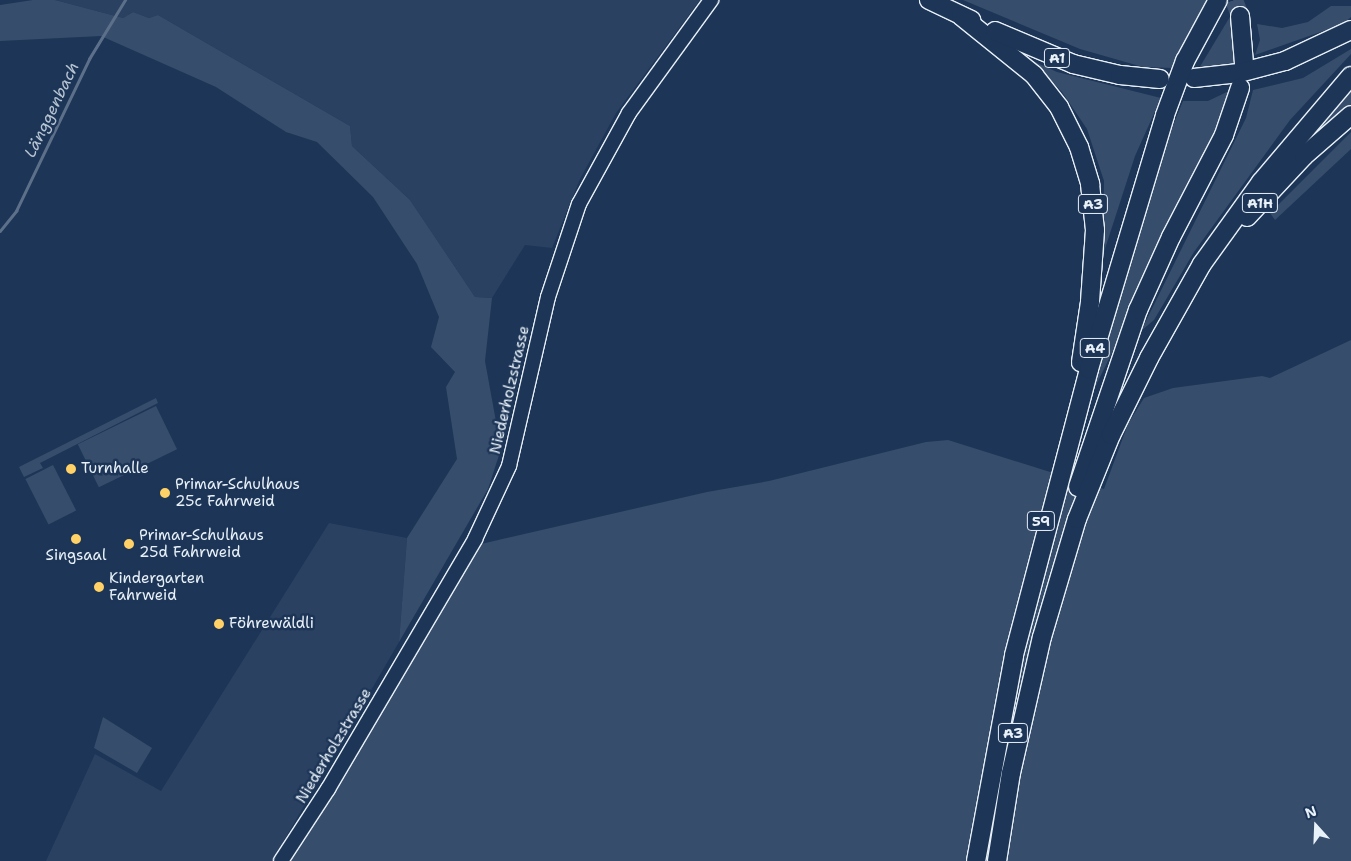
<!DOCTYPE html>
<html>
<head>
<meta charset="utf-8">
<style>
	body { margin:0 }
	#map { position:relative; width:1351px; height:861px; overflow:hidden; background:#1d3557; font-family:"Shantell Sans",sans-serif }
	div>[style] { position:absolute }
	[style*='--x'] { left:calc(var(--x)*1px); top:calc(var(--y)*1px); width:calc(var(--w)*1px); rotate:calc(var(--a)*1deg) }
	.built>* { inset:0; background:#2a4162 }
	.green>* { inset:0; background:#374d6c; transform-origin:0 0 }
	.stream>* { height:2.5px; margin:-1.25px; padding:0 1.25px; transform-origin:1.25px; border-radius:1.25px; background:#5d7089 }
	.motorway-tunnel>* { height:18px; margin-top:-9px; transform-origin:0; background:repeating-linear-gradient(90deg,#3b516f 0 18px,transparent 0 27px) }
	.roads { filter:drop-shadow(1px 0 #e8f1f8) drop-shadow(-1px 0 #e8f1f8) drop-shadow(0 1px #e8f1f8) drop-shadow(0 -1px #e8f1f8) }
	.secondary>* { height:14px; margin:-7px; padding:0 7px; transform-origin:7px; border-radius:7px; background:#1d3557 }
	.motorway>* { height:18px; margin:-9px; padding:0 9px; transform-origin:9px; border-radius:9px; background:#1d3557 }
	.dots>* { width:14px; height:14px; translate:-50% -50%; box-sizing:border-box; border:2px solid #1d3557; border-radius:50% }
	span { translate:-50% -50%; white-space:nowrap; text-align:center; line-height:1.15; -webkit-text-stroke:5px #1d3557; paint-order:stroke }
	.shield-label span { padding:1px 4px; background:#1d3557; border:1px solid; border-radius:4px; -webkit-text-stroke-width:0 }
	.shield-label { font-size:14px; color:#e8f1f8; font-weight:700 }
	.street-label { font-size:15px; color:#e8f1f8 }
	.poi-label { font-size:15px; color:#e8f1f8 }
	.left { translate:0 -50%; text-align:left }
	.water-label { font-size:16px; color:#b7c4d1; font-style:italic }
	.north { position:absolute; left:1291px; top:801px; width:50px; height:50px; -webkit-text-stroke:4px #1d3557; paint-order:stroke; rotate:340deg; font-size:14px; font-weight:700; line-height:20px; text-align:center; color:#e8f1f8 }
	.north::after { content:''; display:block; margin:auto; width:18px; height:22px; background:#e8f1f8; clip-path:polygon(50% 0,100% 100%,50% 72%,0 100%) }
</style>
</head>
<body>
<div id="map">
	<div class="built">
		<i style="clip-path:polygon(55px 0,700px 0,616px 113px,580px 179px,552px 248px,525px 245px,492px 298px,475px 297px,410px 200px,352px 146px,350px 126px,158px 15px,149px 18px,133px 12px,123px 18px)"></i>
		<i style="clip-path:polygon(329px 523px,407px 538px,399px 642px,272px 861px,46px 861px,95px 754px,161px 791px)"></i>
	</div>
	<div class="green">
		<i style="clip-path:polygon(33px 0,55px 0,123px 18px,133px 12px,149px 18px,158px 15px,350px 126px,352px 146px,410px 200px,475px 297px,492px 298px,485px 361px,501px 449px,488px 489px,399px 642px,407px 538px,457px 459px,446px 387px,455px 372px,431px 347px,439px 317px,417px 264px,373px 197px,317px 142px,286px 132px,216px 87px,101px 36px,0 41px,0 5px)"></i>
		<i style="clip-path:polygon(963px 0,1211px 0,1198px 17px,1173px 68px,1143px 67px,1080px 49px)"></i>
		<i style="clip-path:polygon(1331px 6px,1351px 6px,1351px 17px,1343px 24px,1255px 55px,1260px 40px,1257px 24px,1282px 28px,1308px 22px)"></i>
		<i style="clip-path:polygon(1231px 15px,1237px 45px,1236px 67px,1198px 70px)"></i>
		<i style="clip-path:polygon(1351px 49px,1351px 54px,1290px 120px,1194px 252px,1154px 320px,1141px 331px,1246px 118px,1253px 90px,1303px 78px)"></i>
		<i style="clip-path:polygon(1033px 61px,1057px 72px,1161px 98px,1135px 156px,1103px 255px,1104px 181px,1087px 129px,1062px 92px)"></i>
		<i style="clip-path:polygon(1231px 90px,1222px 126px,1087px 404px,1157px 165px,1183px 101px,1208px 101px)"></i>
		<i style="clip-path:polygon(1351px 92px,1351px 109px,1275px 177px,1345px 98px)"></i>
		<i style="clip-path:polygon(1351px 132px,1351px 149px,1275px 220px,1270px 213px)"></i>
		<i style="clip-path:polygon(1351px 340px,1351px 861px,288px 861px,360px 750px,481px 544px,707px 492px,769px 481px,926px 442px,948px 440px,1104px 489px,1128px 424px,1144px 398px,1173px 388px,1262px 376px,1270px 378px)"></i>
		<i style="clip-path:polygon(156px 398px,158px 403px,40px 463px,43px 468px,24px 477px,19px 467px)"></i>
		<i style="left:156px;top:406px;width:48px;height:87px;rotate:64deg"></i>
		<i style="left:53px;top:465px;width:51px;height:31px;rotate:63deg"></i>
		<i style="clip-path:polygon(103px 717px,152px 748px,137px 773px,94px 748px)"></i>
	</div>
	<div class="stream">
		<i style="--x:0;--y:231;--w:26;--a:-51"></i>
		<i style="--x:16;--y:211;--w:169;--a:-64.3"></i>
		<i style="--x:89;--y:59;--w:69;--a:-58.6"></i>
	</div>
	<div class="motorway-tunnel">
		<i style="--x:1234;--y:0;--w:17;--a:69"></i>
	</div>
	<div class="roads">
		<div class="secondary">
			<i style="--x:281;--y:861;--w:86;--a:-56.9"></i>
			<i style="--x:328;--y:789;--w:290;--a:-59.5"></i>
			<i style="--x:475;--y:539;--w:81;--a:-65"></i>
			<i style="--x:509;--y:466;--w:173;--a:-77"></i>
			<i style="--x:548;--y:297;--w:98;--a:-71.6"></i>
			<i style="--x:579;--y:204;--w:104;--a:-61.2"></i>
			<i style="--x:629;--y:113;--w:140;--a:-54"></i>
		</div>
		<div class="motorway">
			<i style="--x:929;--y:0;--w:47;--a:25.5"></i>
			<i style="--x:961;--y:16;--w:94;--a:38.9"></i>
			<i style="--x:1034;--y:75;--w:41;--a:52"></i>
			<i style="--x:1059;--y:107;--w:45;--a:63.4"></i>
			<i style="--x:1079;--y:147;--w:39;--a:73"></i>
			<i style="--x:1090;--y:184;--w:46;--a:83.8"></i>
			<i style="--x:1095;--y:230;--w:72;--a:94"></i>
			<i style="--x:1090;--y:302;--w:61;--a:98.5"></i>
			<i style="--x:1240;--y:16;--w:48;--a:85.2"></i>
			<i style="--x:995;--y:31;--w:85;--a:22.9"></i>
			<i style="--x:1073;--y:64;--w:48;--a:13.2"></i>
			<i style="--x:1120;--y:75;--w:40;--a:5.7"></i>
			<i style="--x:1194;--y:78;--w:45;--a:-6.3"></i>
			<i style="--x:1239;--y:73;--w:48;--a:-14.6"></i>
			<i style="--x:1285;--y:61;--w:73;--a:-25.2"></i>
			<i style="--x:1247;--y:217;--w:83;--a:-46.9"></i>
			<i style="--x:1304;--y:156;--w:62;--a:-41.1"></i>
			<i style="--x:1078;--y:487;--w:187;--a:-71.3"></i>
			<i style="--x:1138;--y:310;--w:80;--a:-65.7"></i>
			<i style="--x:1171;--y:237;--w:115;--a:-62.5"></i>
			<i style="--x:1224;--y:135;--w:50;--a:-71.2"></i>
			<i style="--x:976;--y:861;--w:209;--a:-79.5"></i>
			<i style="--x:1014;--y:655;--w:296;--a:-75.3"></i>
			<i style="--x:1089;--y:369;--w:265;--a:-73.3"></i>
			<i style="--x:1165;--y:115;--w:58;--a:-69.7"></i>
			<i style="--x:1185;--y:61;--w:69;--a:-61.6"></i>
			<i style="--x:997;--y:861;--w:89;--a:-81"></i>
			<i style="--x:1011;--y:773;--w:139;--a:-77.2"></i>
			<i style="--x:1042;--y:637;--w:123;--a:-73.5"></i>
			<i style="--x:1077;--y:519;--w:91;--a:-68"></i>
			<i style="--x:1111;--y:435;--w:86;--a:-63.7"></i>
			<i style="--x:1149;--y:358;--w:108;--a:-60.6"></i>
			<i style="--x:1202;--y:264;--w:101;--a:-54.3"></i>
			<i style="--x:1261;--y:182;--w:139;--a:-49.7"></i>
		</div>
	</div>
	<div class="dots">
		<i style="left:71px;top:469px;background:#ffd166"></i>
		<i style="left:165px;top:493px;background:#ffd166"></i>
		<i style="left:76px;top:539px;background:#ffd166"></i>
		<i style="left:129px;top:544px;background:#ffd166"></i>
		<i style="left:99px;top:587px;background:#ffd166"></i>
		<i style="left:219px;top:624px;background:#ffd166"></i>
	</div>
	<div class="shield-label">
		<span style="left:1057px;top:58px">A1</span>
		<span style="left:1260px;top:203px">A1H</span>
		<span style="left:1093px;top:204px">A3</span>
		<span style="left:1095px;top:348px">A4</span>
		<span style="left:1041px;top:521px">59</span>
		<span style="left:1013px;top:733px">A3</span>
	</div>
	<div class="street-label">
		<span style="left:510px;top:390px;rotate:-77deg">Niederholzstrasse</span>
		<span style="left:334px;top:746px;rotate:-59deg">Niederholzstrasse</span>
	</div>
	<div class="poi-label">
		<span class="left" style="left:81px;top:469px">Turnhalle</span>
		<span class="left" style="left:175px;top:493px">Primar-Schulhaus<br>25c Fahrweid</span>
		<span class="left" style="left:139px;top:544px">Primar-Schulhaus<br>25d Fahrweid</span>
		<span style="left:76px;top:556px">Singsaal</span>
		<span class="left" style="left:109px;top:587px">Kindergarten<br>Fahrweid</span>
		<span class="left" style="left:229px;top:624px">Föhrewäldli</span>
	</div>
	<div class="water-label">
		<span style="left:52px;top:110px;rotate:-64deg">Länggenbach</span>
	</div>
	<div class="north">N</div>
</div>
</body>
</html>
